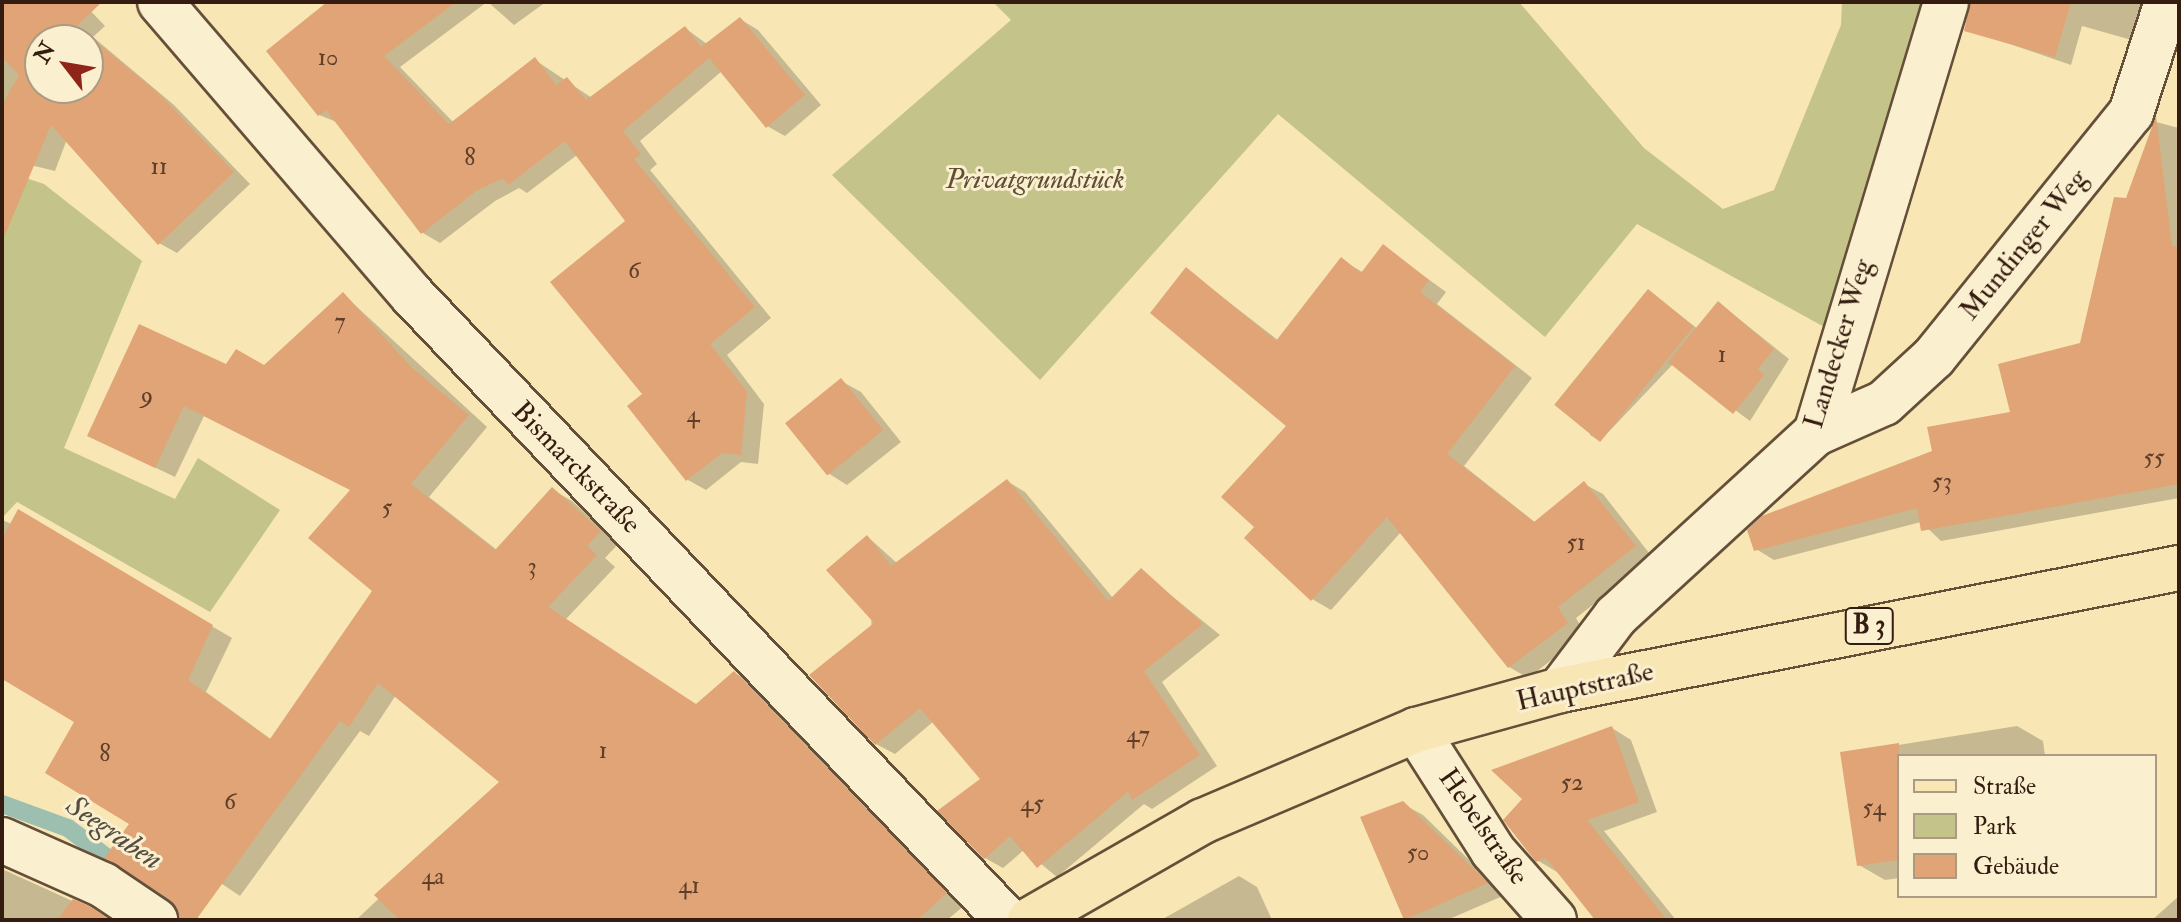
<!DOCTYPE html>
<html>
<head>
<meta charset="utf-8">
<style>
	body { margin:0 }
	#map { position:relative; width:2181px; height:922px; overflow:hidden; background:#f8e7b5; font-family:"IM FELL Double Pica",serif }
	div>[style] { position:absolute }
	[style*='--x'] { left:calc(var(--x)*1px); top:calc(var(--y)*1px); width:calc(var(--w)*1px); rotate:calc(var(--a)*1deg) }
	.green>* { inset:0; background:#c4c389 }
	.shadow>* { inset:0; background:#0003 }
	.stream>* { height:18px; margin:-9px; padding:0 9px; transform-origin:9px; border-radius:9px; background:#9dbfb0 }
	.building>* { inset:0; background:#e1a476; transform-origin:0 0 }
	.roads { filter:drop-shadow(2px 0 #654f39) drop-shadow(-2px 0 #654f39) drop-shadow(0 2px #654f39) drop-shadow(0 -2px #654f39) }
	.street>* { height:44px; margin:-22px; padding:0 22px; transform-origin:22px; border-radius:22px; background:#faefcf }
	.primary>* { height:44px; margin:-22px; padding:0 22px; transform-origin:22px; border-radius:22px; background:#f8e7b5 }
	span { translate:-50% -50%; white-space:nowrap; text-align:center; line-height:1.15; -webkit-text-stroke:6px #faefcf; paint-order:stroke }
	.number-label { font-size:24px; color:#5f3e2a }
	.number-label span { -webkit-text-stroke-width:0 }
	.shield-label span { padding:2px 6px; background:#faefcf; border:2px solid; border-radius:6px; -webkit-text-stroke-width:0 }
	.shield-label { font-size:26px; color:#341c10; font-weight:700 }
	.park-label { font-size:28px; color:#5f4e34; font-style:italic }
	.street-label { font-size:28px; color:#341c10 }
	.water-label { font-size:30px; color:#544d40; font-style:italic }
	.frame { position:absolute; inset:0; border:4px solid #341c10; pointer-events:none }
	.legend { position:absolute; left:1897px; top:754px; width:260px; height:144px; box-sizing:border-box; background:#faefcf; border:2px solid #ab9b83; margin:0; padding:10px 14px; list-style:none; font-size:24px; color:#341c10 }
	.legend li { display:flex; align-items:center; gap:16px; height:40px }
	.legend b { width:40px; border:2px solid #ab9b83 }
	.north { position:absolute; left:24px; top:24px; width:80px; height:80px; box-sizing:border-box; background:#faefcf; border:2px solid #ab9b83; border-radius:50%; rotate:301deg; font-size:22px; font-weight:700; line-height:32px; text-align:center; color:#341c10 }
	.north::after { content:''; display:block; margin:auto; width:28px; height:36px; background:#8f2418; clip-path:polygon(50% 0,100% 100%,50% 72%,0 100%) }
</style>
</head>
<body>
<div id="map">
	<div class="green">
		<i style="clip-path:polygon(993px 2px,1519px 2px,1644px 148px,1723px 209px,1774px 190px,1841px 25px,1842px 2px,1929px 2px,1826px 328px,1637px 224px,1545px 337px,1278px 114px,1040px 380px,832px 175px,1011px 20px)"></i>
		<i style="clip-path:polygon(2px 170px,44px 184px,142px 261px,64px 448px,175px 499px,198px 458px,280px 510px,210px 612px,17px 502px,2px 518px)"></i>
	</div>
	<div class="shadow">
		<i style="clip-path:polygon(evenodd,2px 2px,82px 2px,105px 26px,93px 37px,174px 105px,250px 184px,177px 253px,159px 243px,67px 139px,55px 171px,2px 158px,2px 2px,40px 40px,88px 40px,88px 88px,40px 88px,40px 40px)"></i>
		<i style="clip-path:polygon(330px 2px,487px 2px,400px 67px,454px 123px,535px 60px,592px 98px,685px 28px,707px 44px,740px 19px,758px 30px,821px 105px,785px 136px,767px 126px,722px 71px,640px 141px,657px 164px,650px 170px,771px 318px,727px 355px,764px 404px,758px 464px,741px 462px,706px 490px,688px 480px,645px 395px,628px 222px,577px 155px,527px 193px,519px 188px,495px 201px,440px 243px,423px 233px,339px 123px,319px 115px)"></i>
		<i style="clip-path:polygon(488px 2px,546px 2px,514px 25px)"></i>
		<i style="clip-path:polygon(1983px 2px,2158px 2px,2146px 44px,2082px 26px,2071px 65px,1975px 32px)"></i>
		<i style="clip-path:polygon(2156px 122px,2179px 128px,2179px 498px,1941px 541px,1921px 522px,1774px 560px,1756px 549px,2013px 414px,2081px 345px)"></i>
		<i style="clip-path:polygon(1384px 247px,1446px 292px,1437px 304px,1532px 378px,1464px 466px,1536px 523px,1584px 484px,1603px 494px,1653px 558px,1576px 618px,1585px 634px,1528px 678px,1509px 667px,1401px 532px,1331px 610px,1312px 599px,1289px 426px,1186px 269px,1279px 341px,1342px 260px,1364px 273px)"></i>
		<i style="clip-path:polygon(1649px 292px,1698px 329px,1719px 303px,1789px 359px,1750px 421px,1673px 364px,1600px 441px,1590px 435px)"></i>
		<i style="clip-path:polygon(343px 294px,487px 427px,429px 497px,497px 550px,553px 490px,572px 501px,619px 543px,605px 558px,615px 567px,566px 619px,697px 706px,735px 673px,754px 684px,965px 905px,947px 920px,356px 920px,502px 782px,396px 695px,369px 736px,360px 731px,240px 896px,132px 824px,76px 721px,2px 676px,2px 520px,12px 524px,18px 512px,232px 638px,206px 692px,272px 740px,375px 591px,352px 490px,204px 416px,175px 477px,89px 436px,227px 367px,264px 367px)"></i>
		<i style="clip-path:polygon(841px 381px,861px 392px,901px 442px,847px 485px,828px 473px)"></i>
		<i style="clip-path:polygon(1007px 481px,1025px 492px,1113px 598px,1141px 571px,1220px 635px,1162px 682px,1217px 766px,1152px 809px,1144px 804px,1057px 877px,1024px 850px,1003px 868px,985px 858px,983px 780px,934px 721px,895px 754px,876px 744px,868px 537px,898px 564px)"></i>
		<i style="clip-path:polygon(2017px 726px,2043px 741px,2045px 756px,1899px 756px,1899px 878px,1885px 880px,1859px 865px,1842px 754px)"></i>
		<i style="clip-path:polygon(1612px 728px,1631px 740px,1657px 812px,1604px 831px,1676px 920px,1598px 920px,1557px 872px,1537px 860px)"></i>
		<i style="clip-path:polygon(1403px 804px,1423px 815px,1505px 895px,1447px 920px,1404px 919px)"></i>
		<i style="clip-path:polygon(2px 869px,90px 909px,109px 920px,2px 920px)"></i>
		<i style="clip-path:polygon(1239px 876px,1257px 887px,1272px 920px,1161px 920px)"></i>
		<i style="clip-path:polygon(2179px 896px,2179px 920px,2152px 920px)"></i>
	</div>
	<div class="stream">
		<i style="--x:2;--y:804;--w:70;--a:20"></i>
		<i style="--x:68;--y:828;--w:152;--a:37.2"></i>
	</div>
	<div class="building">
		<i style="clip-path:polygon(evenodd,2px 2px,102px 2px,77px 26px,157px 92px,234px 172px,158px 245px,51px 125px,2px 242px,2px 105px,19px 75px,2px 57px,2px 2px,40px 40px,88px 40px,88px 88px,40px 88px,40px 40px)"></i>
		<i style="clip-path:polygon(327px 2px,456px 2px,384px 56px,449px 124px,535px 57px,556px 85px,567px 77px,586px 100px,685px 26px,701px 47px,740px 17px,805px 95px,766px 128px,709px 58px,623px 131px,641px 154px,634px 159px,755px 307px,710px 344px,747px 392px,741px 455px,722px 453px,686px 481px,627px 406px,642px 394px,550px 282px,625px 221px,565px 141px,508px 185px,503px 178px,476px 191px,421px 234px,326px 110px,318px 116px,266px 51px)"></i>
		<i style="clip-path:polygon(1970px 2px,2071px 2px,2055px 57px,1964px 31px)"></i>
		<i style="clip-path:polygon(2156px 116px,2172px 246px,2179px 247px,2179px 484px,1921px 531px,1917px 508px,1754px 551px,1747px 530px,1762px 516px,1932px 451px,1927px 427px,2010px 412px,1998px 364px,2080px 343px,2114px 197px,2126px 198px)"></i>
		<i style="clip-path:polygon(1383px 244px,1429px 280px,1420px 292px,1515px 366px,1447px 454px,1534px 522px,1584px 481px,1636px 546px,1558px 607px,1568px 623px,1508px 668px,1387px 517px,1311px 601px,1244px 538px,1254px 527px,1221px 497px,1286px 426px,1150px 313px,1186px 267px,1276px 341px,1341px 257px,1361px 273px)"></i>
		<i style="left:1648px;top:289px;width:59px;height:149px;rotate:39deg"></i>
		<i style="clip-path:polygon(343px 292px,411px 367px,469px 415px,411px 484px,495px 550px,552px 487px,601px 531px,587px 546px,597px 555px,548px 607px,696px 704px,734px 671px,947px 893px,917px 920px,400px 920px,374px 895px,499px 782px,378px 683px,349px 727px,340px 721px,196px 920px,180px 920px,169px 899px,104px 858px,129px 824px,45px 773px,74px 722px,2px 679px,2px 539px,18px 509px,213px 625px,188px 680px,270px 739px,372px 591px,308px 538px,350px 490px,184px 406px,155px 468px,87px 436px,139px 324px,226px 364px,236px 349px,264px 365px)"></i>
		<i style="clip-path:polygon(1718px 301px,1774px 349px,1758px 369px,1764px 375px,1733px 414px,1668px 362px)"></i>
		<i style="left:841px;top:378px;width:67px;height:72px;rotate:51deg"></i>
		<i style="clip-path:polygon(1007px 479px,1108px 601px,1141px 568px,1203px 624px,1144px 671px,1200px 755px,1132px 800px,1128px 792px,1037px 868px,1010px 836px,984px 859px,937px 811px,980px 779px,920px 708px,875px 745px,809px 675px,874px 623px,826px 570px,867px 535px,891px 566px)"></i>
		<i style="clip-path:polygon(1612px 726px,1639px 802px,1587px 820px,1667px 920px,1595px 920px,1546px 858px,1536px 862px,1503px 820px,1522px 799px,1491px 770px)"></i>
		<i style="clip-path:polygon(1899px 743px,1899px 860px,1857px 866px,1840px 752px)"></i>
		<i style="clip-path:polygon(1403px 801px,1488px 883px,1404px 920px,1360px 817px)"></i>
		<i style="clip-path:polygon(73px 899px,91px 907px,110px 920px,57px 920px)"></i>
	</div>
	<div class="roads">
		<div class="street">
			<i style="--x:160;--y:2;--w:386;--a:49.3"></i>
			<i style="--x:412;--y:295;--w:863;--a:46.41"></i>
			<i style="--x:1816;--y:433;--w:74;--a:-23.8"></i>
			<i style="--x:1884;--y:403;--w:68;--a:-42.6"></i>
			<i style="--x:1934;--y:357;--w:314;--a:-51.1"></i>
			<i style="--x:2131;--y:113;--w:117;--a:-72"></i>
			<i style="--x:1560;--y:690;--w:93;--a:-52.9"></i>
			<i style="--x:1616;--y:616;--w:271;--a:-42.5"></i>
			<i style="--x:1816;--y:433;--w:450;--a:-73.2"></i>
			<i style="--x:1416;--y:730;--w:143;--a:57.5"></i>
			<i style="--x:1493;--y:851;--w:92;--a:48.5"></i>
			<i style="--x:2;--y:840;--w:111;--a:24"></i>
			<i style="--x:103;--y:885;--w:63;--a:33.9"></i>
		</div>
		<div class="primary">
			<i style="--x:1030;--y:920;--w:199;--a:-29.8"></i>
			<i style="--x:1203;--y:821;--w:232;--a:-23.1"></i>
			<i style="--x:1416;--y:730;--w:149;--a:-15.5"></i>
			<i style="--x:1560;--y:690;--w:631;--a:-11.15"></i>
		</div>
	</div>
	<div class="number-label">
		<span style="left:328px;top:58px">10</span>
		<span style="left:470px;top:158px">8</span>
		<span style="left:159px;top:167px">11</span>
		<span style="left:634px;top:271px">6</span>
		<span style="left:340px;top:322px">7</span>
		<span style="left:1722px;top:355px">1</span>
		<span style="left:147px;top:396px">9</span>
		<span style="left:693px;top:415px">4</span>
		<span style="left:2154px;top:458px">55</span>
		<span style="left:1942px;top:482px">53</span>
		<span style="left:387px;top:508px">5</span>
		<span style="left:1576px;top:543px">51</span>
		<span style="left:532px;top:567px">3</span>
		<span style="left:1138px;top:735px">47</span>
		<span style="left:603px;top:751px">1</span>
		<span style="left:105px;top:754px">8</span>
		<span style="left:1572px;top:783px">52</span>
		<span style="left:230px;top:802px">6</span>
		<span style="left:1032px;top:804px">45</span>
		<span style="left:1874px;top:808px">54</span>
		<span style="left:1418px;top:853px">50</span>
		<span style="left:433px;top:877px">4a</span>
		<span style="left:689px;top:886px">41</span>
	</div>
	<div class="shield-label">
		<span style="left:1869px;top:626px">B 3</span>
	</div>
	<div class="park-label">
		<span style="left:1035px;top:180px">Privatgrundstück</span>
	</div>
	<div class="street-label">
		<span style="left:2024px;top:245px;rotate:-51deg">Mundinger Weg</span>
		<span style="left:1839px;top:344px;rotate:-73deg">Landecker Weg</span>
		<span style="left:576px;top:468px;rotate:46deg">Bismarckstraße</span>
		<span style="left:1585px;top:687px;rotate:-13deg">Hauptstraße</span>
		<span style="left:1483px;top:827px;rotate:55deg">Hebelstraße</span>
	</div>
	<div class="water-label">
		<span style="left:114px;top:833px;rotate:34deg">Seegraben</span>
	</div>
	<div class="frame"></div>
	<ul class="legend">
	<li><b style="height:10px;background:#f8e7b5"></b>Straße</li>
	<li><b style="height:22px;background:#c4c389"></b>Park</li>
	<li><b style="height:22px;background:#e1a476"></b>Gebäude</li>
	</ul>
	<div class="north">N</div>
</div>
</body>
</html>
